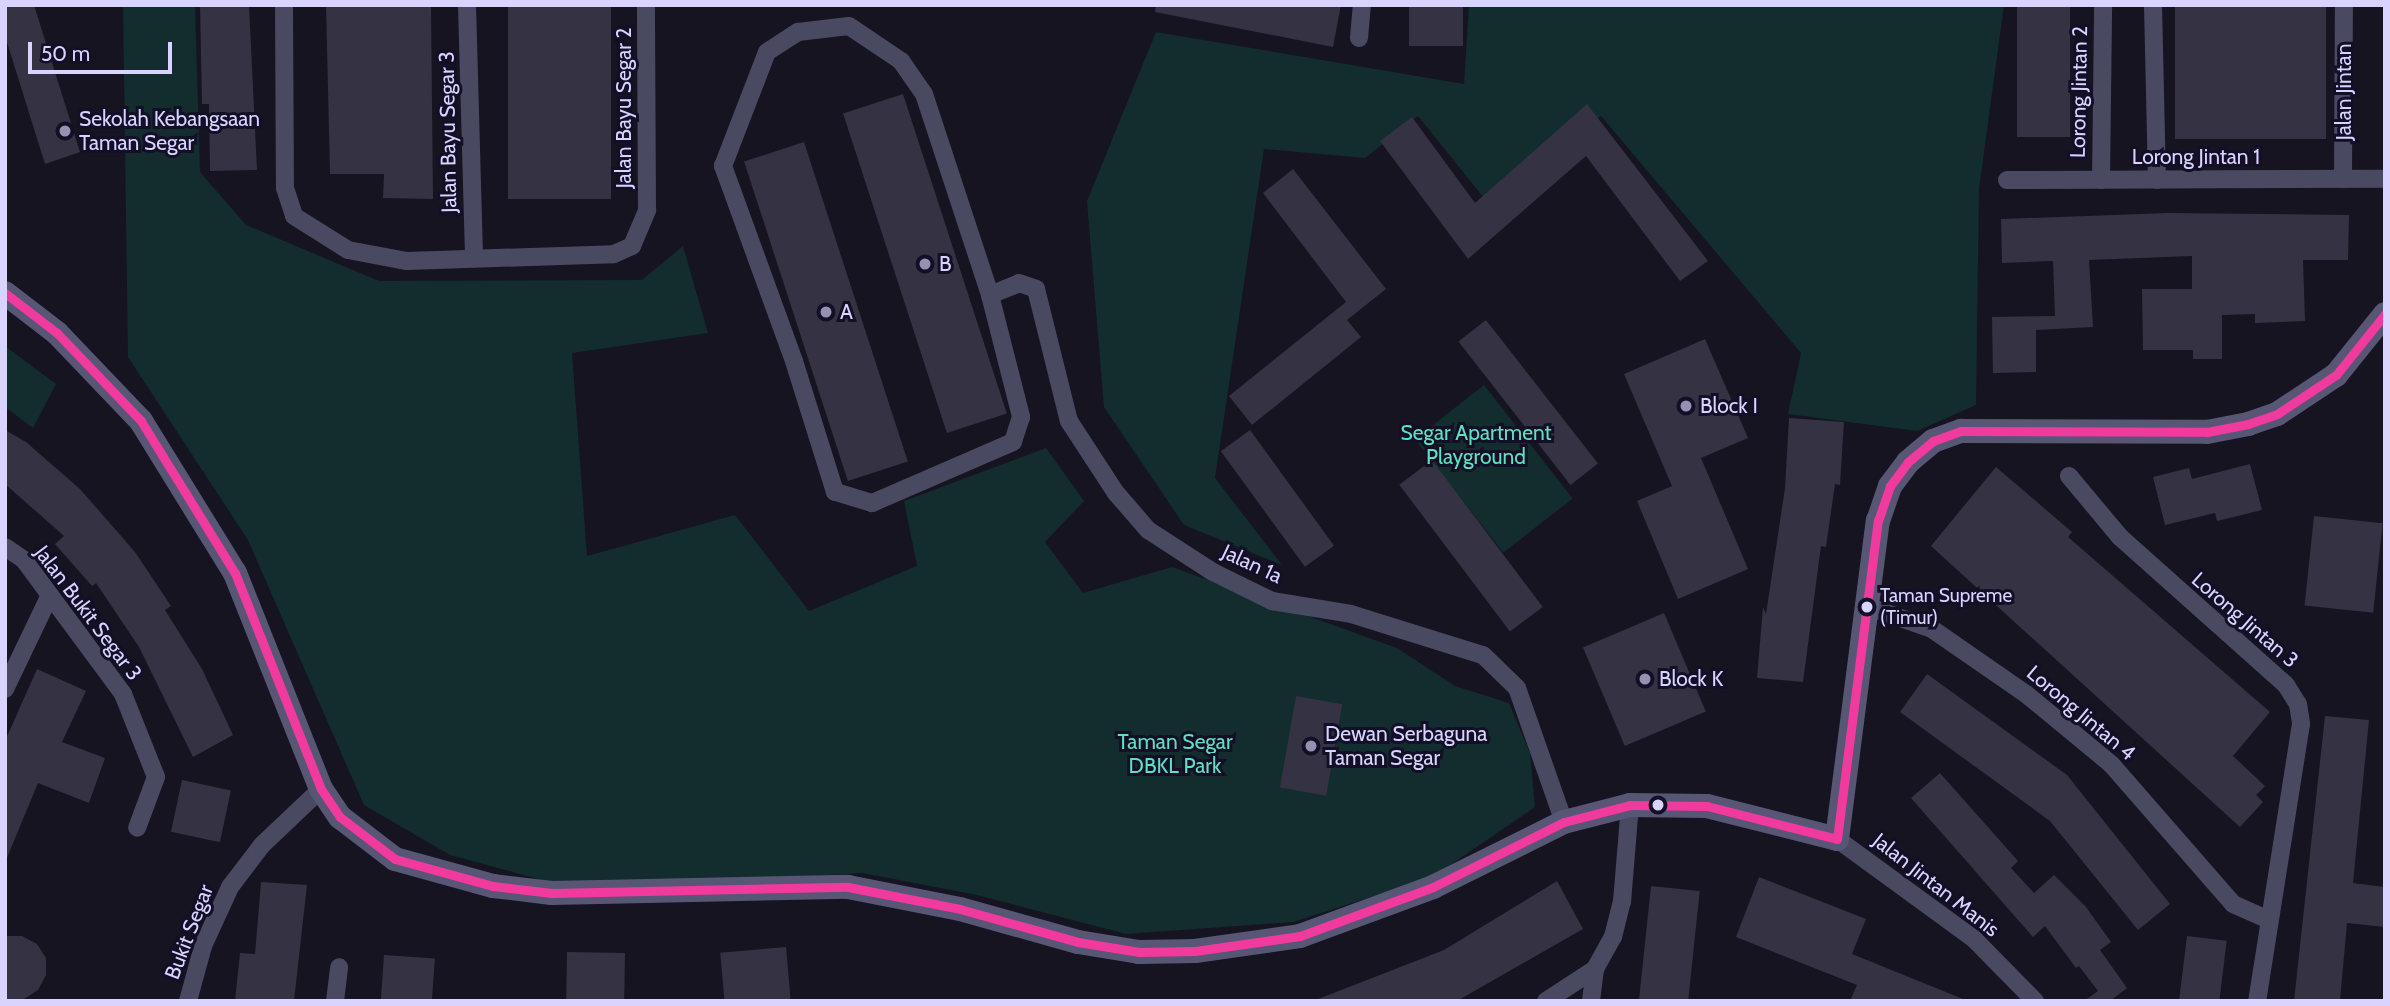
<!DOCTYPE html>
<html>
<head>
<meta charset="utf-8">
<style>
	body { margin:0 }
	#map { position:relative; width:2390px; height:1006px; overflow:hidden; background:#161421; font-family:Cabin,sans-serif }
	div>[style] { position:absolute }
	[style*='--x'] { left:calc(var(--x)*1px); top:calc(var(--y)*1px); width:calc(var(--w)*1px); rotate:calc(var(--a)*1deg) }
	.green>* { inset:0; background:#132c2d; transform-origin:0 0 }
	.building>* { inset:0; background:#343243; transform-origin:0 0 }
	.street>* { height:18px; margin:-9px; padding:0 9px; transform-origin:9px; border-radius:9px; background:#4a4962 }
	.secondary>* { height:24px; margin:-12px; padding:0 12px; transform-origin:12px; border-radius:12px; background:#575674 }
	.bus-1>* { height:9px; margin:-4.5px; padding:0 4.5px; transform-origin:4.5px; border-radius:4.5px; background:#f13a9d }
	.dots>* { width:19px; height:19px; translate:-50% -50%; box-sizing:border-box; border:4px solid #130f26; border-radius:50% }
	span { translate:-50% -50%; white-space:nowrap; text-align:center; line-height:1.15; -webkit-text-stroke:6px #130f26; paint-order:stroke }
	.bus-label { font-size:19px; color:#d9d4ff }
	.left { translate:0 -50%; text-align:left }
	.street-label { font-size:21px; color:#d9d4ff }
	.poi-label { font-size:21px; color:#d9d4ff }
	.park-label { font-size:21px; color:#5fe0c0 }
	.frame { position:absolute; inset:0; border:7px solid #d9d4ff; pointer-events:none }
	.scale { position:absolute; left:28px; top:42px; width:144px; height:32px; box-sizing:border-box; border:4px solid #d9d4ff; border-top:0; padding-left:9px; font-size:21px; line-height:24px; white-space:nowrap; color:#d9d4ff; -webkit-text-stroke:5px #130f26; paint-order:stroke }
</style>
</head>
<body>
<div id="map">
	<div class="green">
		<i style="clip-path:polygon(123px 5px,195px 5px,200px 172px,246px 225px,379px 281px,642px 280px,683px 246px,708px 333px,572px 353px,587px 556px,735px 515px,809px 611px,917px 566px,904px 501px,1046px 448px,1084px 501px,1045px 542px,1083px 593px,1172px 567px,1397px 648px,1455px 686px,1509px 703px,1530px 753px,1535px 807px,1431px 878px,1293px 922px,1126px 934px,977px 895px,862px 873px,579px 890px,450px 855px,364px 805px,248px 540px,128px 357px)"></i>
		<i style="clip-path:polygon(1469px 5px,2004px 5px,1979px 189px,1976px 405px,1917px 431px,1788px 414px,1801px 353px,1601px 116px,1488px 203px,1418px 116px,1365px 158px,1264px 149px,1215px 478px,1282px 565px,1184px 525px,1104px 407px,1087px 201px,1156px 32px,1464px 84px)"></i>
		<i style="clip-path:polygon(5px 346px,56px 384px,33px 428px,5px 407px)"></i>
		<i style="left:1484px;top:385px;width:144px;height:88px;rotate:52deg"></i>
	</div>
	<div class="building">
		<i style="clip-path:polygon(5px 5px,34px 5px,80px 152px,45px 164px,5px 36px)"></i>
		<i style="clip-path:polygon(200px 5px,249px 5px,257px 170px,210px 171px,209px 104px,202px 104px)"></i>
		<i style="clip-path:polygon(326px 5px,431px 6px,433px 199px,383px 198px,384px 174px,330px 174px)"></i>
		<i style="left:508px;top:5px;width:103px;height:194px"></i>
		<i style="clip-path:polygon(1156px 5px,1341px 5px,1333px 47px,1155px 12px)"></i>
		<i style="left:1409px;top:5px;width:54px;height:41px"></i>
		<i style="left:2017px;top:5px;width:53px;height:132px"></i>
		<i style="left:2175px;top:5px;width:151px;height:134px"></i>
		<i style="left:903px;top:94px;width:336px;height:63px;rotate:72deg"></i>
		<i style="clip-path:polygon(1587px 104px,1708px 261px,1680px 281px,1586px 156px,1468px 259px,1380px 141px,1412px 117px,1475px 203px)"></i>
		<i style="left:804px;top:142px;width:336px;height:63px;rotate:72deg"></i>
		<i style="clip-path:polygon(1293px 169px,1386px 289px,1347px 320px,1361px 337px,1252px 425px,1229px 396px,1346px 302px,1263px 193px)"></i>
		<i style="clip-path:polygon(2168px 213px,2349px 215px,2348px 260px,2303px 260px,2305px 321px,2255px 323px,2255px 314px,2222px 315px,2222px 359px,2193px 359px,2193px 350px,2143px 350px,2142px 289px,2192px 289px,2192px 256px,2089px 260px,2093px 327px,2036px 330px,2036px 372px,1993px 373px,1992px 317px,2055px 316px,2053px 261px,2002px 263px,2001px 219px)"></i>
		<i style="left:1486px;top:320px;width:182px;height:35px;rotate:52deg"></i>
		<i style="clip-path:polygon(1705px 339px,1748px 438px,1701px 458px,1748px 569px,1678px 599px,1637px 501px,1672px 486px,1624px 374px)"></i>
		<i style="clip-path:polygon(1789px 418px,1844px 422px,1840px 485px,1835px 484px,1826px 547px,1821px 546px,1803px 682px,1757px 678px,1763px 607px,1766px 614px,1785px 488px)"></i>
		<i style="clip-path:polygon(5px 430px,26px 442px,80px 489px,135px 552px,171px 606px,165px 610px,202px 669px,233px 735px,193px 757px,139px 647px,96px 583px,92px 586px,55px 544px,64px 536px,5px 484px)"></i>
		<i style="left:1250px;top:430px;width:143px;height:36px;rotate:54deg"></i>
		<i style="left:1432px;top:460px;width:184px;height:41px;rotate:53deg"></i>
		<i style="clip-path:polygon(2250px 464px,2262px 510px,2217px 521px,2215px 513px,2165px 525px,2153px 477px,2189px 468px,2192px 479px)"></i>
		<i style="clip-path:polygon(1996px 467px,2072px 532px,2068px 537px,2270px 712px,2233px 756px,2265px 786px,2256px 795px,2263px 802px,2240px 827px,1931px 546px)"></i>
		<i style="left:2314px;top:516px;width:69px;height:90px;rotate:6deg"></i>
		<i style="left:1664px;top:613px;width:107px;height:88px;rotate:67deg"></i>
		<i style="clip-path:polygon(37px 669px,86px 691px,62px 742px,105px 758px,89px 803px,38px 783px,6px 860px,5px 741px)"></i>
		<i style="clip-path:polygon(1927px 674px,2067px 775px,2170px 904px,2138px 930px,2050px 821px,1900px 712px)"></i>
		<i style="left:1296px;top:696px;width:47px;height:93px;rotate:10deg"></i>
		<i style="clip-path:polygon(2325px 716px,2369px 720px,2353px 883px,2385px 887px,2385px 927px,2347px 923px,2340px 1001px,2294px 1001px)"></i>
		<i style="clip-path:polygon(1940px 773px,2018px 861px,2011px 868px,2034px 893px,2054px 875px,2086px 907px,2111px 942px,2100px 950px,2127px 988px,2110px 1001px,2084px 1001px,2098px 991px,2079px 966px,2076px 968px,2045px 926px,2033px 937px,1911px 798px)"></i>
		<i style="left:182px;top:780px;width:50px;height:53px;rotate:12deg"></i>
		<i style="clip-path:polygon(1759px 877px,1866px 919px,1852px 954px,1968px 1001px,1850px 1001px,1857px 985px,1736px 937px)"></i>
		<i style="clip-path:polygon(1557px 881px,1583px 929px,1457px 1001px,1313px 1001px,1444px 950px)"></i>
		<i style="clip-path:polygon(261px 882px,307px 885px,294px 1001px,235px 1001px,240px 953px,255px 954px)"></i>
		<i style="left:1651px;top:886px;width:49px;height:116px;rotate:6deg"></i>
		<i style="clip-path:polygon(5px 936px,22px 936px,37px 944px,46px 958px,46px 975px,38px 990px,24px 999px,5px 1000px)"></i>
		<i style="left:2187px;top:936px;width:40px;height:65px;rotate:7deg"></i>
		<i style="left:786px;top:947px;width:54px;height:66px;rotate:85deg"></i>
		<i style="left:567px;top:952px;width:58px;height:49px;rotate:1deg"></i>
		<i style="left:384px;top:955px;width:51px;height:46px;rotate:4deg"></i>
	</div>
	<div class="street">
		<i style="--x:284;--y:5;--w:183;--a:89.7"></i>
		<i style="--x:285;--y:188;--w:29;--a:72"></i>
		<i style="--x:294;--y:216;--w:64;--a:32.2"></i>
		<i style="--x:348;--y:250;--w:60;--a:10.6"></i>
		<i style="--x:407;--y:261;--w:207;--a:-1.9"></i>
		<i style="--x:614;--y:254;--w:20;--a:-24"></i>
		<i style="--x:632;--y:246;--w:39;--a:-67"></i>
		<i style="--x:647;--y:210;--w:205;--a:-90.3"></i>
		<i style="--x:467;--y:5;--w:252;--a:88.4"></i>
		<i style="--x:2153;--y:5;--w:175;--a:88.7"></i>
		<i style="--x:849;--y:26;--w:63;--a:33.9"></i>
		<i style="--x:901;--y:61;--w:40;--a:55.1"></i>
		<i style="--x:924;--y:94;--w:212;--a:71.8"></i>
		<i style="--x:990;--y:295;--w:126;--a:75.7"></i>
		<i style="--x:1021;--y:417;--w:26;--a:108"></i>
		<i style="--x:1013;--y:442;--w:154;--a:156.6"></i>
		<i style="--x:872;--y:503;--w:39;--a:-163"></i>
		<i style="--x:835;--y:492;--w:137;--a:-107.4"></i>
		<i style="--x:794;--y:361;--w:208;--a:-110"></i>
		<i style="--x:723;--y:166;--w:122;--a:-68.9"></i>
		<i style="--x:767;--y:52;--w:37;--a:-33"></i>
		<i style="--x:798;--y:32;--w:51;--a:-6.7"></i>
		<i style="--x:1359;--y:38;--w:33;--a:-85"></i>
		<i style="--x:2343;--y:179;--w:174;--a:-89.7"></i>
		<i style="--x:2007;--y:180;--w:378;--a:-0.2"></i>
		<i style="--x:2101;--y:180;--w:175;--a:-89.3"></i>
		<i style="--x:990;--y:295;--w:31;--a:-22"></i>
		<i style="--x:1019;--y:283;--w:18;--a:19"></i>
		<i style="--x:1036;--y:289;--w:136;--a:76"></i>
		<i style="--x:1069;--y:421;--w:86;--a:56.9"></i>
		<i style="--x:1116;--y:493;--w:49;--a:49.1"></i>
		<i style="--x:1148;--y:530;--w:77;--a:32.9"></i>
		<i style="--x:1213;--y:572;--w:66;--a:26.2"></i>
		<i style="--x:1272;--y:601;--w:80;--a:9.3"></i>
		<i style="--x:1351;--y:614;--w:138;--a:17.3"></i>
		<i style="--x:1483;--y:655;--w:47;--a:44.1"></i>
		<i style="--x:1517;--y:688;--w:142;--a:70.7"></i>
		<i style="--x:2069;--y:476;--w:80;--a:50.1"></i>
		<i style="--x:2120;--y:537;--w:222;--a:41.7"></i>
		<i style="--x:2286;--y:685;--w:22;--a:58"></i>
		<i style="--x:2298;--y:704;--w:20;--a:81"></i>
		<i style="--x:2301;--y:724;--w:280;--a:99"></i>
		<i style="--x:5;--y:547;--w:23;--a:34"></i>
		<i style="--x:24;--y:560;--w:167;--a:53.5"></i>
		<i style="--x:123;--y:694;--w:89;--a:68.3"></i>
		<i style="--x:156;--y:777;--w:54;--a:110.4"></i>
		<i style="--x:1866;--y:606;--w:70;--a:19.2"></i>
		<i style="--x:1932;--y:629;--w:114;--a:34.7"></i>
		<i style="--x:2026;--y:694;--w:110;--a:39.5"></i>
		<i style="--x:2111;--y:764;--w:186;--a:48.9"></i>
		<i style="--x:2233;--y:904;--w:39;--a:24"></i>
		<i style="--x:5;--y:689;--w:104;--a:-64.4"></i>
		<i style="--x:1837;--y:839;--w:170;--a:36.1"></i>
		<i style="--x:1974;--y:939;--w:87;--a:45.5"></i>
		<i style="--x:188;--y:1001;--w:57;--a:-74.7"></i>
		<i style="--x:203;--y:946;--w:65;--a:-65.4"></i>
		<i style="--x:230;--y:887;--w:53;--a:-52.7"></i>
		<i style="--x:262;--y:845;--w:81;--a:-43.5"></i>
		<i style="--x:335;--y:1001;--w:34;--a:-83"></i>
		<i style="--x:1546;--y:1001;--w:59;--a:-33.1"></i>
		<i style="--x:1591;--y:1001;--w:32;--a:-83"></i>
		<i style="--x:1595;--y:969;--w:37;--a:-61"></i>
		<i style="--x:1613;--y:937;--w:36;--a:-76"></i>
		<i style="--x:1622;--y:902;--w:97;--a:-85.3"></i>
	</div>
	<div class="secondary">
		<i style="--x:5;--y:293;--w:66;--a:37.6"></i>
		<i style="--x:57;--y:333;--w:122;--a:46.3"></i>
		<i style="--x:141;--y:421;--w:179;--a:58.3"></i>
		<i style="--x:235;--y:573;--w:232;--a:68.3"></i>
		<i style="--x:321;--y:789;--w:34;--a:56"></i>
		<i style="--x:340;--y:817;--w:69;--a:37.4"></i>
		<i style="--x:395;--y:859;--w:102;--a:15.4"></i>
		<i style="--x:493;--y:886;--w:59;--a:6.8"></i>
		<i style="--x:552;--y:893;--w:296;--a:-1.2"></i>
		<i style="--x:848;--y:887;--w:114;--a:11.1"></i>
		<i style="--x:960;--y:909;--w:123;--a:15.6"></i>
		<i style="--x:1078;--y:942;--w:62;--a:9.3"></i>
		<i style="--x:1139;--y:952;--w:56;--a:-1"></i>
		<i style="--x:1195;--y:951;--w:106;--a:-8.1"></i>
		<i style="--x:1300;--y:936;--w:142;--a:-20.2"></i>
		<i style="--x:1433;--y:887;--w:146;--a:-26.4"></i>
		<i style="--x:1564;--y:822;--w:68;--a:-14.4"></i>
		<i style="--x:1630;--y:805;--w:77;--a:0.7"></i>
		<i style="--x:1707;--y:806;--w:134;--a:14.2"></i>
		<i style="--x:1837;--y:839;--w:321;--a:-82.7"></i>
		<i style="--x:1878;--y:521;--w:37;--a:-71"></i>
		<i style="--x:1890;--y:486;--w:30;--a:-53"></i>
		<i style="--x:1908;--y:462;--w:33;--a:-40"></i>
		<i style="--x:1933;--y:441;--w:30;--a:-20"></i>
		<i style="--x:1961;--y:431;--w:246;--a:0.2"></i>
		<i style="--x:2207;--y:432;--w:42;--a:-11"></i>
		<i style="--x:2248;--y:424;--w:31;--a:-19"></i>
		<i style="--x:2277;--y:414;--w:71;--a:-33.5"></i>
		<i style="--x:2336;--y:375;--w:78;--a:-51.2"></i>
	</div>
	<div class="bus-1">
		<i style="--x:5;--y:293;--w:66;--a:37.6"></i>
		<i style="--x:57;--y:333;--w:122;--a:46.3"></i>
		<i style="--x:141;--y:421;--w:179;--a:58.3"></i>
		<i style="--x:235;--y:573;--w:232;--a:68.3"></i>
		<i style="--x:321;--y:789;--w:34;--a:56"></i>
		<i style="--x:340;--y:817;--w:69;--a:37.4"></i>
		<i style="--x:395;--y:859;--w:102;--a:15.4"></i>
		<i style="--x:493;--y:886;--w:59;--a:6.8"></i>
		<i style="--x:552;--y:893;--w:296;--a:-1.2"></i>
		<i style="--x:848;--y:887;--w:114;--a:11.1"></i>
		<i style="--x:960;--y:909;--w:123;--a:15.6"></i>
		<i style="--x:1078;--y:942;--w:62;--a:9.3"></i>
		<i style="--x:1139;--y:952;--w:56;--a:-1"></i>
		<i style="--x:1195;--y:951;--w:106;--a:-8.1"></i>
		<i style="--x:1300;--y:936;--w:142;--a:-20.2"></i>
		<i style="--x:1433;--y:887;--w:146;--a:-26.4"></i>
		<i style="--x:1564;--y:822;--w:68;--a:-14.4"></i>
		<i style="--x:1630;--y:805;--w:77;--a:0.7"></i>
		<i style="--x:1707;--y:806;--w:134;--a:14.2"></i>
		<i style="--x:1837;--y:839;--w:321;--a:-82.7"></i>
		<i style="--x:1878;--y:521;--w:37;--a:-71"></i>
		<i style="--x:1890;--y:486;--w:30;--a:-53"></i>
		<i style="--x:1908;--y:462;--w:33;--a:-40"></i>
		<i style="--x:1933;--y:441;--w:30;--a:-20"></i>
		<i style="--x:1961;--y:431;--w:246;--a:0.2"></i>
		<i style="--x:2207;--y:432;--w:42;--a:-11"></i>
		<i style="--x:2248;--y:424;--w:31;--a:-19"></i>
		<i style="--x:2277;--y:414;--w:71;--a:-33.5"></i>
		<i style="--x:2336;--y:375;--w:78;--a:-51.2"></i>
	</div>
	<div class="dots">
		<i style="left:65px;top:131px;background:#9591b1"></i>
		<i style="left:925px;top:264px;background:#9591b1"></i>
		<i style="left:826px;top:312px;background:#9591b1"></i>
		<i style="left:1686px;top:406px;background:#9591b1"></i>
		<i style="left:1867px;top:607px;background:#d9d4ff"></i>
		<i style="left:1645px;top:679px;background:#9591b1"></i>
		<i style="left:1311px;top:746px;background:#9591b1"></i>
		<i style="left:1658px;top:805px;background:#d9d4ff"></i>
	</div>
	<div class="bus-label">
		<span class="left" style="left:1880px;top:607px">Taman Supreme<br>(Timur)</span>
	</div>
	<div class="street-label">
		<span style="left:2079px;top:92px;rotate:-89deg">Lorong Jintan 2</span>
		<span style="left:2344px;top:92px;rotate:-90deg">Jalan Jintan</span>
		<span style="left:624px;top:108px;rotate:-90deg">Jalan Bayu Segar 2</span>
		<span style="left:448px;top:132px;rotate:-91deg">Jalan Bayu Segar 3</span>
		<span style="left:2196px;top:157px">Lorong Jintan 1</span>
		<span style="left:1252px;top:564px;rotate:25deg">Jalan 1a</span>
		<span style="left:88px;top:613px;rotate:53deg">Jalan Bukit Segar 3</span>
		<span style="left:2245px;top:620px;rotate:41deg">Lorong Jintan 3</span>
		<span style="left:2081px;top:713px;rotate:40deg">Lorong Jintan 4</span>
		<span style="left:1936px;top:885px;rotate:38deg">Jalan Jintan Manis</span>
		<span style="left:189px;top:932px;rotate:-69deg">Bukit Segar</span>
	</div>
	<div class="poi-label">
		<span class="left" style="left:79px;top:131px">Sekolah Kebangsaan<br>Taman Segar</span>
		<span class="left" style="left:939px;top:264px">B</span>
		<span class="left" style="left:840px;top:312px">A</span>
		<span class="left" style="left:1700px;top:406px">Block I</span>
		<span class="left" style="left:1659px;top:679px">Block K</span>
		<span class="left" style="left:1325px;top:746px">Dewan Serbaguna<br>Taman Segar</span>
	</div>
	<div class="park-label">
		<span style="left:1476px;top:445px">Segar Apartment<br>Playground</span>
		<span style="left:1175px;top:754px">Taman Segar<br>DBKL Park</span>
	</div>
	<div class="frame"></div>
	<div class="scale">50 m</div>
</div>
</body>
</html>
